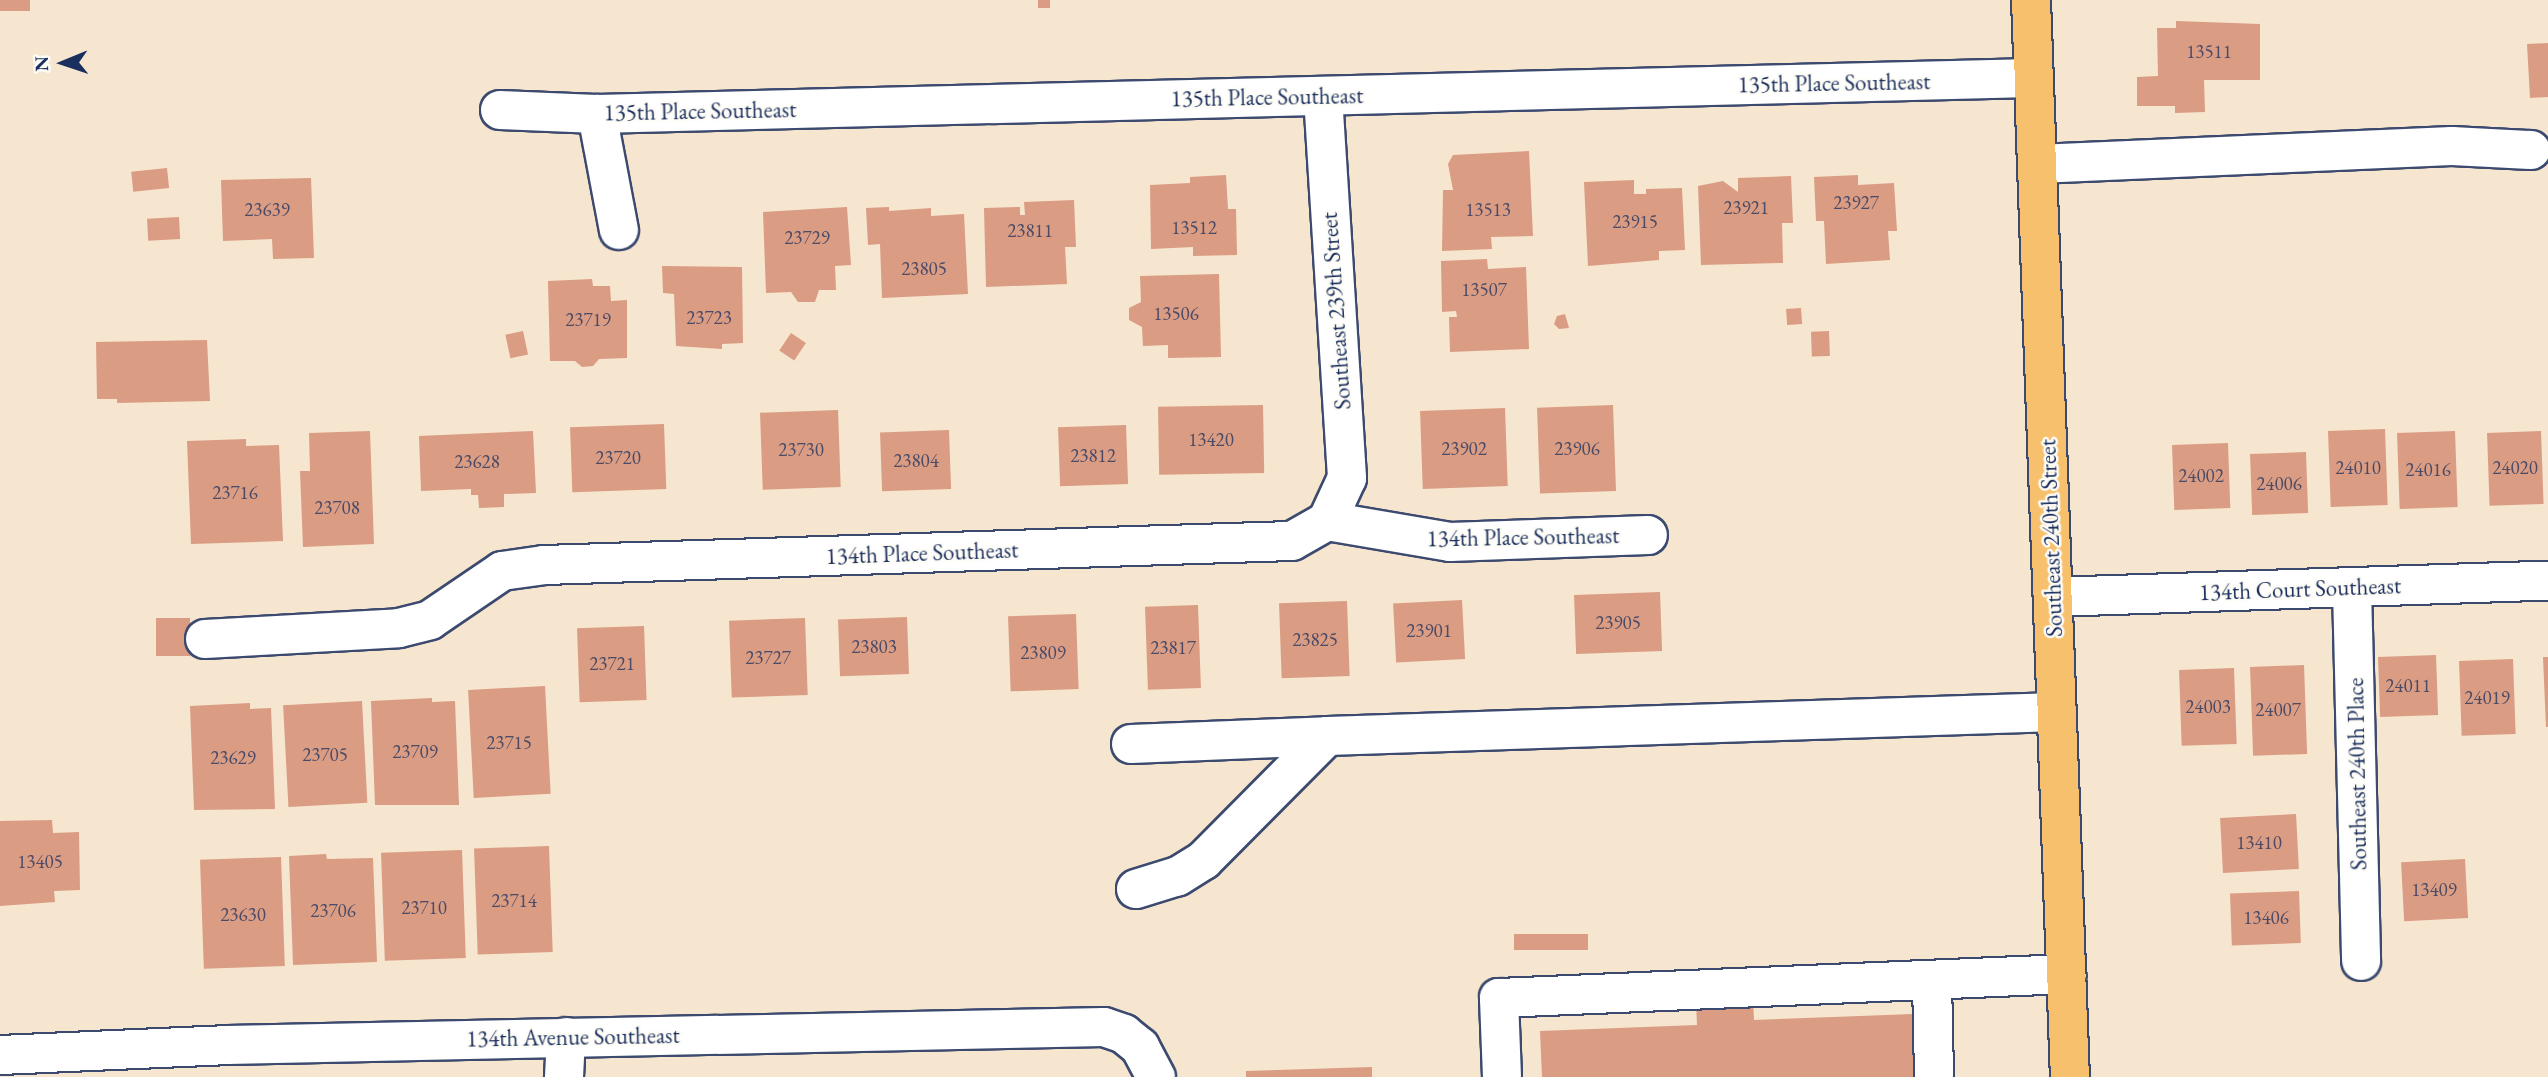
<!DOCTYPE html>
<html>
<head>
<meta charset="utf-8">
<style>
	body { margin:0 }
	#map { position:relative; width:2548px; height:1077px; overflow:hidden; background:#f6e5cf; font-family:"EB Garamond",serif }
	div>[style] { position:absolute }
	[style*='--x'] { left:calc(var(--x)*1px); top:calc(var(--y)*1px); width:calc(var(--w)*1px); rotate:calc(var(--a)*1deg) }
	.building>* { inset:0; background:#da9c82; transform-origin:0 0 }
	.roads { filter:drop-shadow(2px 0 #3c4a6f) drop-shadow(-2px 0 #3c4a6f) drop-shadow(0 2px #3c4a6f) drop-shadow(0 -2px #3c4a6f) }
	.minor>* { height:38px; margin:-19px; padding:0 19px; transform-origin:19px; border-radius:19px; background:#fff }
	.major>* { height:38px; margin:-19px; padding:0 19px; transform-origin:19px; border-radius:19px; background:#f7c06c }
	span { translate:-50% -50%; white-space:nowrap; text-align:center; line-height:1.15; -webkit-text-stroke:5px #fdfcf7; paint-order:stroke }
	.number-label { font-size:19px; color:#4b4a67 }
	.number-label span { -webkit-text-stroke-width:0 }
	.street-label { font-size:23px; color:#1b2f5e }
	.north { position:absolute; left:28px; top:28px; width:70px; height:70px; -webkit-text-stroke:5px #fdfcf7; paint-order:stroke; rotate:268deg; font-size:19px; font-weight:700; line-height:28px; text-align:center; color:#1b2f5e }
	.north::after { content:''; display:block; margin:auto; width:24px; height:32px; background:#1b2f5e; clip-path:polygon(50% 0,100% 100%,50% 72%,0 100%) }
</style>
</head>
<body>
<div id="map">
	<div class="building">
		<i style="left:0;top:0;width:30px;height:11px"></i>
		<i style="left:1038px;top:0;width:12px;height:8px"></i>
		<i style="clip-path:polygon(2176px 21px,2260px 24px,2260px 80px,2204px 80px,2205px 112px,2175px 113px,2175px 106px,2137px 106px,2137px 77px,2158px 76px,2157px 28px,2176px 28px)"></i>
		<i style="clip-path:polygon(2548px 43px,2548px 97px,2530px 98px,2527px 44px)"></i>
		<i style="clip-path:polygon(1529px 151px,1533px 236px,1491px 237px,1492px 249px,1442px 251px,1443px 190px,1453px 190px,1448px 164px,1453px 155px)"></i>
		<i style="left:167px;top:168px;width:20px;height:36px;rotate:84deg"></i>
		<i style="clip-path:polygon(1226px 175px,1228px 209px,1236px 209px,1237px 255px,1193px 256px,1193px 247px,1151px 249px,1150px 185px,1190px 183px,1190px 177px)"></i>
		<i style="clip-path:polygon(1858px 175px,1858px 185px,1894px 183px,1897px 231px,1888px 231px,1890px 260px,1826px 264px,1824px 221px,1816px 221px,1814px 177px)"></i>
		<i style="clip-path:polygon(1791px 176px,1793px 223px,1782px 223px,1783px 263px,1701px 265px,1698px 186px,1723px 181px,1738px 192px,1738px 178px)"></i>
		<i style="clip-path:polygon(311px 178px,314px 258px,273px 259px,272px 239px,223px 241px,221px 180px)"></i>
		<i style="clip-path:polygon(1634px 180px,1634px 194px,1646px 194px,1646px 189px,1682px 188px,1685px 250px,1659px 251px,1659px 260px,1588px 266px,1584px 182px)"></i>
		<i style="clip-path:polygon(1074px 200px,1076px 247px,1065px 247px,1067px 284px,986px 287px,984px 208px,1020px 207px,1020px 215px,1025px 215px,1024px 202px)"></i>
		<i style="clip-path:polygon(847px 207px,851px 265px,835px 266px,836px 290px,819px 290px,815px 302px,798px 302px,791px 292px,766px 293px,763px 212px)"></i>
		<i style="clip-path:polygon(889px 207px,889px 211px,931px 208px,931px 216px,964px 214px,968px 294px,882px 298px,880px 244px,868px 245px,866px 208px)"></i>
		<i style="left:179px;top:217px;width:22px;height:32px;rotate:87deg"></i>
		<i style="clip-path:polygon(1487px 259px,1488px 269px,1526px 267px,1529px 349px,1450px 352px,1449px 317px,1457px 317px,1456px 311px,1442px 312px,1441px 261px)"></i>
		<i style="clip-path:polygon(662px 266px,742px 267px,743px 343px,722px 344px,722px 349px,676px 346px,674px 294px,663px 293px)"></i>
		<i style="clip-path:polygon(1219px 274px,1221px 357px,1168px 358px,1168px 345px,1143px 346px,1142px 327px,1129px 320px,1129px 308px,1141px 302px,1140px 276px)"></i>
		<i style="clip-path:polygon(592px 279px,593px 286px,610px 286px,611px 301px,627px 300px,627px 358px,599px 359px,593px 366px,582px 367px,575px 361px,550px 361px,548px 281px)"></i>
		<i style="left:1801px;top:308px;width:16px;height:15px;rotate:86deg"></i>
		<i style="clip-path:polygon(1565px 314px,1569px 328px,1559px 329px,1554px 324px,1557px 316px)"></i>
		<i style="left:523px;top:331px;width:24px;height:18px;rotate:78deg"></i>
		<i style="left:1829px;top:331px;width:25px;height:18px;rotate:88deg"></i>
		<i style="left:791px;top:333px;width:18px;height:21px;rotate:34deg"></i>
		<i style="clip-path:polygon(207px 340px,210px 401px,117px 403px,117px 399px,97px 399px,96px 342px)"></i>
		<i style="left:1263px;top:405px;width:68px;height:105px;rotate:89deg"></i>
		<i style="left:1613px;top:405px;width:86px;height:76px;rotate:88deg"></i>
		<i style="left:1505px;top:408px;width:78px;height:85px;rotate:88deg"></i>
		<i style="left:838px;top:410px;width:77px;height:78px;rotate:88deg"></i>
		<i style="left:664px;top:424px;width:65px;height:94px;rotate:88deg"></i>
		<i style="left:1126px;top:425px;width:59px;height:68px;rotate:88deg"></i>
		<i style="left:2385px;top:429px;width:76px;height:57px;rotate:88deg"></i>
		<i style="left:949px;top:430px;width:59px;height:69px;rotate:88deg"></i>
		<i style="clip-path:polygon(370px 431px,374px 544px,303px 547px,300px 471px,310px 471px,309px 433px)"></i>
		<i style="clip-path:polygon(533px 431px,536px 493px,504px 494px,504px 507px,479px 508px,478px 495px,471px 495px,471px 489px,421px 491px,419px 436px)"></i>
		<i style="left:2455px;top:431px;width:76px;height:58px;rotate:88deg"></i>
		<i style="left:2541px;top:431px;width:73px;height:54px;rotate:88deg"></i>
		<i style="clip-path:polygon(246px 439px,246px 446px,279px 445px,283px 541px,191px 544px,187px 441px)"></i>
		<i style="left:2228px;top:443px;width:65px;height:56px;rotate:88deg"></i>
		<i style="left:2306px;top:452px;width:61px;height:56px;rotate:88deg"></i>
		<i style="left:1660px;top:592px;width:59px;height:86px;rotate:88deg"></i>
		<i style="left:1462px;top:600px;width:59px;height:69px;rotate:87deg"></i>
		<i style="left:1347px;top:601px;width:75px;height:68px;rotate:88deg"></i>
		<i style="left:1198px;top:605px;width:83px;height:53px;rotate:88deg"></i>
		<i style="left:1076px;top:614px;width:75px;height:68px;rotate:88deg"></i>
		<i style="left:907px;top:617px;width:57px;height:69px;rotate:88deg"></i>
		<i style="left:156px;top:618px;width:34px;height:38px"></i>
		<i style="left:805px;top:618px;width:77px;height:76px;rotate:88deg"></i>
		<i style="left:644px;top:626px;width:74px;height:67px;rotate:88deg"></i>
		<i style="left:2436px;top:655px;width:60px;height:58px;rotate:88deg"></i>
		<i style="clip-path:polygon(2543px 657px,2548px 657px,2548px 727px,2546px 727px)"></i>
		<i style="left:2513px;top:659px;width:75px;height:54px;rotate:88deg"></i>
		<i style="left:2304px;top:665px;width:89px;height:54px;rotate:88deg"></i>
		<i style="left:2234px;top:668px;width:76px;height:55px;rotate:88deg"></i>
		<i style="left:545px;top:686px;width:108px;height:77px;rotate:87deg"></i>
		<i style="clip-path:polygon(432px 698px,432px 702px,455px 701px,459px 805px,375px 805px,371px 701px)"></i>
		<i style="left:362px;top:701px;width:102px;height:79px;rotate:87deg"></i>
		<i style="clip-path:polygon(250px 703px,250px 709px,271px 708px,275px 809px,194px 810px,190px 706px)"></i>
		<i style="left:2296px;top:814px;width:55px;height:76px;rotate:87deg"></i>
		<i style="clip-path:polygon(52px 820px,53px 833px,79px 832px,80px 890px,54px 891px,55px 902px,0 906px,0 821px)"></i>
		<i style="left:549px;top:846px;width:106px;height:75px;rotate:88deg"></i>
		<i style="left:462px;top:850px;width:108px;height:81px;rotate:88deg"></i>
		<i style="clip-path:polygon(326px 854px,327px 859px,373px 858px,377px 962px,293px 965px,289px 856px)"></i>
		<i style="left:281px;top:857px;width:109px;height:81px;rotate:88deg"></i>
		<i style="left:2465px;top:859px;width:59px;height:64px;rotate:87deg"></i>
		<i style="left:2299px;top:891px;width:52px;height:69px;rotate:88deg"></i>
		<i style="left:1588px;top:934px;width:16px;height:74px;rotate:90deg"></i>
		<i style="clip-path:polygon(1753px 999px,1754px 1020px,1913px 1014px,1916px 1077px,1542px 1077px,1540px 1031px,1697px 1025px,1696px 1002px)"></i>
		<i style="clip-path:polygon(1372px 1067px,1372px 1077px,1246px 1077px,1246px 1071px)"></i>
	</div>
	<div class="roads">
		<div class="minor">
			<i style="--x:1323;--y:96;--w:383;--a:86.4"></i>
			<i style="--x:1347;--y:478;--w:47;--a:114.9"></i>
			<i style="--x:500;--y:110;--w:97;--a:2.4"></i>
			<i style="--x:597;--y:114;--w:1436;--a:-1.44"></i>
			<i style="--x:597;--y:114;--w:118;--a:79.3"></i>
			<i style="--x:2037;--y:164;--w:415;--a:-2.5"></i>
			<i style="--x:2452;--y:146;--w:79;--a:2.9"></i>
			<i style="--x:2352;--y:588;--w:373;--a:88.6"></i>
			<i style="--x:2053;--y:597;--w:495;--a:-1.9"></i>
			<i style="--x:205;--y:639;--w:194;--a:-3.2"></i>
			<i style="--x:399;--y:628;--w:32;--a:-14"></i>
			<i style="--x:430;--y:620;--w:87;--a:-34.2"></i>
			<i style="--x:502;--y:571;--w:42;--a:-8.1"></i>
			<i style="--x:544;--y:565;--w:748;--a:-1.84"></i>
			<i style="--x:1292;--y:541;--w:40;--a:-29.7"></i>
			<i style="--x:1327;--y:521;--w:125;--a:9.7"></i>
			<i style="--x:1450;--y:542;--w:198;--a:-2"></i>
			<i style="--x:1327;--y:736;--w:730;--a:-1.88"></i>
			<i style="--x:1131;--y:744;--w:196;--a:-2.3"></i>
			<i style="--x:1327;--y:736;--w:175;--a:134.8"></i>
			<i style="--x:1204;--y:860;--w:31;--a:148"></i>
			<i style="--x:1178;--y:876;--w:44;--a:162.8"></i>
			<i style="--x:1932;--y:980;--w:97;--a:88.8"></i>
			<i style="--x:0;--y:1055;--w:227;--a:-2.5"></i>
			<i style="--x:227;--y:1045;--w:877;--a:-1.18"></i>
			<i style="--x:1104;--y:1027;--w:21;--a:19"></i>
			<i style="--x:1124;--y:1034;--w:21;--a:39"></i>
			<i style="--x:1140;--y:1047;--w:34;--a:62"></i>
			<i style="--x:564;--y:1077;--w:40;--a:-87.1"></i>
			<i style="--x:1502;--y:1077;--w:79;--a:-92.2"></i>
			<i style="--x:1499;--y:998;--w:568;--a:-2.42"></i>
		</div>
		<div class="major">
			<i style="--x:2031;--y:0;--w:1078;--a:87.93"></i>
		</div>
	</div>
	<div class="number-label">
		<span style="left:2209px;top:52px">13511</span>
		<span style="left:1856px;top:203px">23927</span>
		<span style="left:1746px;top:208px">23921</span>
		<span style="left:267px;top:210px">23639</span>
		<span style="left:1488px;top:210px">13513</span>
		<span style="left:1635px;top:222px">23915</span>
		<span style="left:1194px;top:228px">13512</span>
		<span style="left:1030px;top:231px">23811</span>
		<span style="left:807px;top:238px">23729</span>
		<span style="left:924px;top:269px">23805</span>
		<span style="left:1484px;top:290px">13507</span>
		<span style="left:1176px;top:314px">13506</span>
		<span style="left:709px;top:318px">23723</span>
		<span style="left:588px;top:320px">23719</span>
		<span style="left:1211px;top:440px">13420</span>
		<span style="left:1464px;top:449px">23902</span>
		<span style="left:1577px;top:449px">23906</span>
		<span style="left:801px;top:450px">23730</span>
		<span style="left:1093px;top:456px">23812</span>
		<span style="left:618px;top:458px">23720</span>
		<span style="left:916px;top:461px">23804</span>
		<span style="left:477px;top:462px">23628</span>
		<span style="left:2358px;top:468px">24010</span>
		<span style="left:2515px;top:468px">24020</span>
		<span style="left:2428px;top:470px">24016</span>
		<span style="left:2201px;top:476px">24002</span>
		<span style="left:2279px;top:484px">24006</span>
		<span style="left:235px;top:493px">23716</span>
		<span style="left:337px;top:508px">23708</span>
		<span style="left:1618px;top:623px">23905</span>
		<span style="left:1429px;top:631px">23901</span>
		<span style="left:1315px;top:640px">23825</span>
		<span style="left:874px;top:647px">23803</span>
		<span style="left:1173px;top:648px">23817</span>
		<span style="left:1043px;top:653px">23809</span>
		<span style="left:768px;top:658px">23727</span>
		<span style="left:612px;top:664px">23721</span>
		<span style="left:2408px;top:686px">24011</span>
		<span style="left:2487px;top:698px">24019</span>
		<span style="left:2208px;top:707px">24003</span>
		<span style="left:2278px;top:710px">24007</span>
		<span style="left:509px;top:743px">23715</span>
		<span style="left:415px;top:752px">23709</span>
		<span style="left:325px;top:755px">23705</span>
		<span style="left:233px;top:758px">23629</span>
		<span style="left:2259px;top:843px">13410</span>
		<span style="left:40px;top:862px">13405</span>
		<span style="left:2434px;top:890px">13409</span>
		<span style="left:514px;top:901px">23714</span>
		<span style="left:424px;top:908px">23710</span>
		<span style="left:333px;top:911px">23706</span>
		<span style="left:243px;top:915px">23630</span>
		<span style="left:2266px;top:918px">13406</span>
	</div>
	<div class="street-label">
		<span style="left:1834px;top:83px;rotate:-1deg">135th Place Southeast</span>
		<span style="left:1267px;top:97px;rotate:-1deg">135th Place Southeast</span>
		<span style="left:700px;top:111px;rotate:-1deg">135th Place Southeast</span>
		<span style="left:1336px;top:311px;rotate:-94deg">Southeast 239th Street</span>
		<span style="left:1523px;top:537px;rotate:-1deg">134th Place Southeast</span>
		<span style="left:2051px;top:538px;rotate:-92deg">Southeast 240th Street</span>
		<span style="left:922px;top:553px;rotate:-2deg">134th Place Southeast</span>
		<span style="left:2300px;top:589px;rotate:-2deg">134th Court Southeast</span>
		<span style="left:2357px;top:774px;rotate:-91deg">Southeast 240th Place</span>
		<span style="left:573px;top:1037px;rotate:-1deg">134th Avenue Southeast</span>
	</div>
	<div class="north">N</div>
</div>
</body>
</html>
